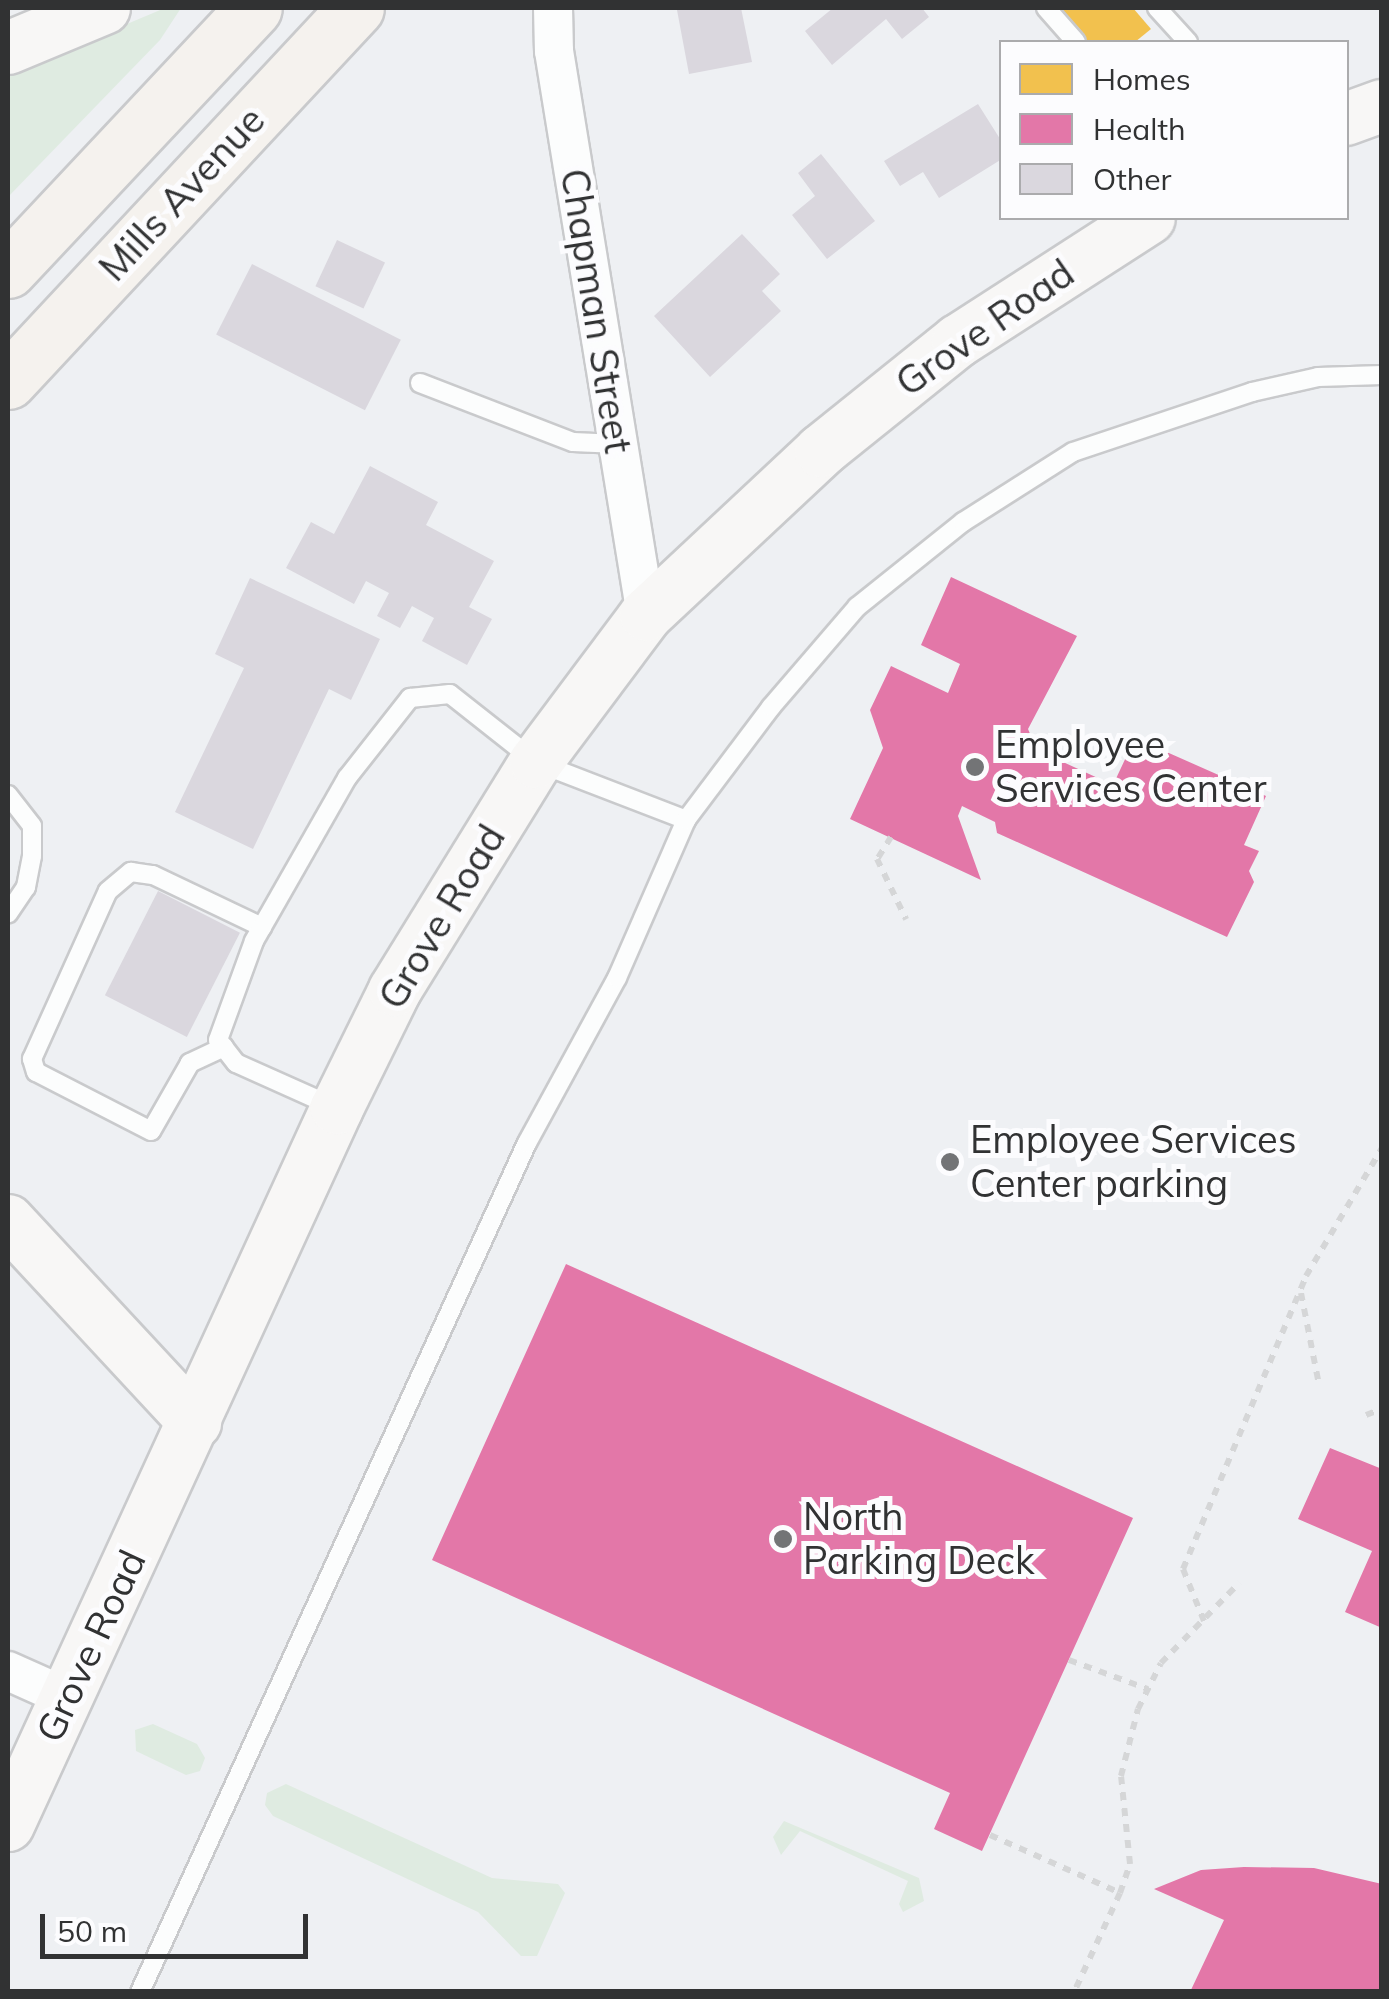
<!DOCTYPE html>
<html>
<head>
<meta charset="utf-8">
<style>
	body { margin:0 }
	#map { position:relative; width:1389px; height:1999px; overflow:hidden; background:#eef0f3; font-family:Mulish,sans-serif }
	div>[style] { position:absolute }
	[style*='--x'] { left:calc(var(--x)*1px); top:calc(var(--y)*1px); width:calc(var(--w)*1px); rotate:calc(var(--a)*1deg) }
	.green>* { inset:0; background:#dfebe1 }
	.homes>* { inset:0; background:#f2c14e }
	.health>* { inset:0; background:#e377a8 }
	.building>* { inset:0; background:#dad7de; transform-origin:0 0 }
	.path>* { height:6px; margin-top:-3px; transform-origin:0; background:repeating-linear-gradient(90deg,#d5d6d7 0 8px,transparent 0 16px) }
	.roads { filter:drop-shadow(2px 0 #c9cacc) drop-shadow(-2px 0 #c9cacc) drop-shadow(0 2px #c9cacc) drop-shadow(0 -2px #c9cacc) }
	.lane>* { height:18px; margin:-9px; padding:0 9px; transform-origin:9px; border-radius:9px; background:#fcfdfd }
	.street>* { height:38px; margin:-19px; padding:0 19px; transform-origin:19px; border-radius:19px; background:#fcfdfd }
	.secondary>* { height:52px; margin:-26px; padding:0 26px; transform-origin:26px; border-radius:26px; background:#f8f7f6 }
	.primary>* { height:55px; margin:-27.5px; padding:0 27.5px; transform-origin:27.5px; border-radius:27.5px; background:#f5f2ee }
	.dots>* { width:28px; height:28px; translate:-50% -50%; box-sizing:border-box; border:5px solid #fcfcfe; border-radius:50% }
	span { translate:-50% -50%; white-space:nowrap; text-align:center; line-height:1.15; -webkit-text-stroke:10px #fcfcfe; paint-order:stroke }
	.street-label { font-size:38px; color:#313233 }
	.poi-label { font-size:38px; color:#313233 }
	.left { translate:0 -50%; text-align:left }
	.frame { position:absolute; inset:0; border:10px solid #313233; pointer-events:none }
	.legend { position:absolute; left:999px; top:40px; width:350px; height:180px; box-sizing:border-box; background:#fcfcfe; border:2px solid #ababad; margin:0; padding:12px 18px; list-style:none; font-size:30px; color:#313233 }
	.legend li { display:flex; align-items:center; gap:20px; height:50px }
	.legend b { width:50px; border:2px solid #ababad }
	.scale { position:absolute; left:40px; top:1914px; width:268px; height:45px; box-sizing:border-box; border:5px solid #313233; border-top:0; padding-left:12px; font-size:30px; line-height:35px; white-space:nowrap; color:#313233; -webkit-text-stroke:8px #fcfcfe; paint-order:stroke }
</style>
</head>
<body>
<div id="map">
	<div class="green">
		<i style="clip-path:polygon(165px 8px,181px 8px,160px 40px,8px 197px,8px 74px)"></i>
		<i style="clip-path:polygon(153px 1724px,197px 1744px,205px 1758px,200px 1771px,186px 1775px,136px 1751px,135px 1730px)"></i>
		<i style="clip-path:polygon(286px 1784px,492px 1878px,558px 1884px,565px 1893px,537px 1956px,521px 1956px,478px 1912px,273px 1816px,265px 1805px,267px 1793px)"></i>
		<i style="clip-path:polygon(784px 1821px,919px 1878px,924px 1901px,903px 1912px,899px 1904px,908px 1881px,800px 1831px,781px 1855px,773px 1837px)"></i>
	</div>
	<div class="homes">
		<i style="clip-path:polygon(1065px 8px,1133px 8px,1151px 29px,1135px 42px,1085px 42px,1059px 12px)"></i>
	</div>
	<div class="health">
		<i style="clip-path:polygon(951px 577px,1077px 636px,1028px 729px,1037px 750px,1113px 785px,1135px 738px,1266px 796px,1244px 845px,1259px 851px,1249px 871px,1254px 882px,1227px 937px,997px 833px,995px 822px,962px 806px,958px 816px,981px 880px,850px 819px,883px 748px,870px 710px,891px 666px,948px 693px,960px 664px,921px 645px)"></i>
		<i style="clip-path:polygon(566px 1264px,1133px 1518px,982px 1851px,934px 1829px,950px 1793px,432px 1560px)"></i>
		<i style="clip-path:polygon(1330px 1448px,1382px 1469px,1382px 1628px,1345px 1612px,1372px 1551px,1298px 1519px)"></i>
		<i style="clip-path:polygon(1244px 1867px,1314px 1868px,1382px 1884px,1382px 1992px,1190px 1992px,1224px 1920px,1154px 1889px,1201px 1870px)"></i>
	</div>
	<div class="building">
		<i style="clip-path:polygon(741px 8px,752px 62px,689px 74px,677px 10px)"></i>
		<i style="clip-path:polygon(833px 8px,922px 8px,929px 17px,902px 39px,886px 19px,832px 65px,805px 31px)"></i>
		<i style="clip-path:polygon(978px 104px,1002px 142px,1002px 159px,939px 198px,923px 172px,900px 186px,884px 161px)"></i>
		<i style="clip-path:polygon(821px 154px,875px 221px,827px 259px,792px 215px,815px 196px,798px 173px)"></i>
		<i style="clip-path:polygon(742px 234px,780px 274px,762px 291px,781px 311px,710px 377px,654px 316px)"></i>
		<i style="left:337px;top:240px;width:53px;height:51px;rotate:25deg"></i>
		<i style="left:252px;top:264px;width:167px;height:79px;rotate:27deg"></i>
		<i style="clip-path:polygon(370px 466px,438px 502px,426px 525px,494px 561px,469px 607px,492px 619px,467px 665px,422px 641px,434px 618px,412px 606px,400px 628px,377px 616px,389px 593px,366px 581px,354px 604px,286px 568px,311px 522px,334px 534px)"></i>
		<i style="clip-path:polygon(250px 578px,380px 639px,351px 700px,329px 689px,253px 849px,175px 812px,244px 668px,215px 654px)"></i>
		<i style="left:158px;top:891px;width:92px;height:117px;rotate:27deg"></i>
	</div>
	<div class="path">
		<i style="--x:891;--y:837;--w:26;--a:122"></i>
		<i style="--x:877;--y:859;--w:67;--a:64.2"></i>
		<i style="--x:1301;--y:1293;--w:94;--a:78.9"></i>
		<i style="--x:1366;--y:1415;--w:17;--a:-21"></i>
		<i style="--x:1204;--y:1621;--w:56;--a:-112"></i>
		<i style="--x:1183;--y:1569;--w:318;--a:-67.2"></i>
		<i style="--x:1306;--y:1276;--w:149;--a:-59.3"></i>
		<i style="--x:1069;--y:1660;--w:84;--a:20.2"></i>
		<i style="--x:990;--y:1835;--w:142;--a:24"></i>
		<i style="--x:1120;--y:1893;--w:109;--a:114.9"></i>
		<i style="--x:1120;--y:1893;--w:31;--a:-71"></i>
		<i style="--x:1130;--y:1864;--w:88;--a:-95.8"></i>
		<i style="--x:1121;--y:1776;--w:69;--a:-75.8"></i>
		<i style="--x:1138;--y:1709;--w:51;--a:-63.4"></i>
		<i style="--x:1161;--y:1663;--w:112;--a:-45.7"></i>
	</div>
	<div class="roads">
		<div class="lane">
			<i style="--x:1046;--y:8;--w:45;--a:48.6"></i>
			<i style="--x:1157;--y:8;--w:46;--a:47.6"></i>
			<i style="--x:420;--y:383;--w:164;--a:21.1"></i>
			<i style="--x:573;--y:442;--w:45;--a:2.5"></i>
			<i style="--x:8;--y:795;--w:39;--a:52"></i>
			<i style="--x:32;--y:826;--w:30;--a:90"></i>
			<i style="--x:32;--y:856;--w:32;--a:101"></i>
			<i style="--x:26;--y:887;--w:32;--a:124"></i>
			<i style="--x:224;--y:1047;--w:38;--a:155"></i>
			<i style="--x:190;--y:1063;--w:78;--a:119.8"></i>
			<i style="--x:151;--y:1131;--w:129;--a:-152.8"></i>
			<i style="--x:36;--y:1072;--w:14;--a:-107"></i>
			<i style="--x:32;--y:1059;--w:184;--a:-65.7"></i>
			<i style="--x:108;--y:891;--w:30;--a:-40"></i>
			<i style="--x:131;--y:872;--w:22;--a:8"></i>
			<i style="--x:153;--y:875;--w:121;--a:25.5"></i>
			<i style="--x:332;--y:1106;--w:105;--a:-155.9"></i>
			<i style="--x:236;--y:1063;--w:29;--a:-128"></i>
			<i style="--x:218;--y:1040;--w:105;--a:-70"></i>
			<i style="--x:254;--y:941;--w:188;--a:-60.3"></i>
			<i style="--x:347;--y:778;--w:102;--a:-51.8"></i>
			<i style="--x:410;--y:698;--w:40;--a:-5.7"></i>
			<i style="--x:450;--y:694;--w:110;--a:38.3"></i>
			<i style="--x:536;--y:762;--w:161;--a:21.1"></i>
			<i style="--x:140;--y:1992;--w:933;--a:-65.5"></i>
			<i style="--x:527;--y:1143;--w:188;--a:-61.4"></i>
			<i style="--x:617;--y:978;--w:172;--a:-66.4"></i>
			<i style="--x:686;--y:820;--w:141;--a:-53"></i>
			<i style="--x:771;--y:707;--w:132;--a:-49.3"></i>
			<i style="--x:857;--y:607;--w:136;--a:-38.7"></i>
			<i style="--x:963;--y:522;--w:130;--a:-32.5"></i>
			<i style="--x:1073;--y:452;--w:189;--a:-18.5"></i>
			<i style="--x:1252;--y:392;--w:68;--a:-12.8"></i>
			<i style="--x:1318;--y:377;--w:64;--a:-1.8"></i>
		</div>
		<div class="street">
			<i style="--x:553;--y:8;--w:43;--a:88.7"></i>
			<i style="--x:554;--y:51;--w:571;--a:80.74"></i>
			<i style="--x:8;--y:1671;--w:64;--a:24.1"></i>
		</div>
		<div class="secondary">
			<i style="--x:8;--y:48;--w:104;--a:-22.6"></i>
			<i style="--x:1346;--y:119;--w:38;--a:-20"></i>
			<i style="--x:8;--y:1221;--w:275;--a:47.1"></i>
			<i style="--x:8;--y:1825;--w:789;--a:-65.35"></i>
			<i style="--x:337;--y:1108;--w:131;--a:-63.8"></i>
			<i style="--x:395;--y:990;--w:268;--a:-58.3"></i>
			<i style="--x:536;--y:762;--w:184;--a:-53.2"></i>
			<i style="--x:646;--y:615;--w:240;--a:-43.1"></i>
			<i style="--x:821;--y:451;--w:176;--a:-38.8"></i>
			<i style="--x:958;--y:341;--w:227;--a:-32.8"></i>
		</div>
		<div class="primary">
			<i style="--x:8;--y:270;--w:359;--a:-46.8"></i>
			<i style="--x:8;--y:381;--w:510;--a:-46.99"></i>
		</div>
	</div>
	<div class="dots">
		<i style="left:975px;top:767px;background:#737476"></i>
		<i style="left:950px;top:1162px;background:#737476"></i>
		<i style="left:783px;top:1539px;background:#737476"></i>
	</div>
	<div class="street-label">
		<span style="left:182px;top:194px;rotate:-47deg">Mills Avenue</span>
		<span style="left:596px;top:311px;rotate:81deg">Chapman Street</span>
		<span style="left:985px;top:328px;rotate:-35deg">Grove Road</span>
		<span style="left:442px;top:917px;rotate:-59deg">Grove Road</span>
		<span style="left:91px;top:1646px;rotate:-65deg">Grove Road</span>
	</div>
	<div class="poi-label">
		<span class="left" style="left:995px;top:767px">Employee<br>Services Center</span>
		<span class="left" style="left:970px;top:1162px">Employee Services<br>Center parking</span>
		<span class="left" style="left:803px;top:1539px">North<br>Parking Deck</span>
	</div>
	<div class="frame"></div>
	<ul class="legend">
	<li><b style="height:28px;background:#f2c14e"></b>Homes</li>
	<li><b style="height:28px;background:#e377a8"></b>Health</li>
	<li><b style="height:28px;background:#dad7de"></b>Other</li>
	</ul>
	<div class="scale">50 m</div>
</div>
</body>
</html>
